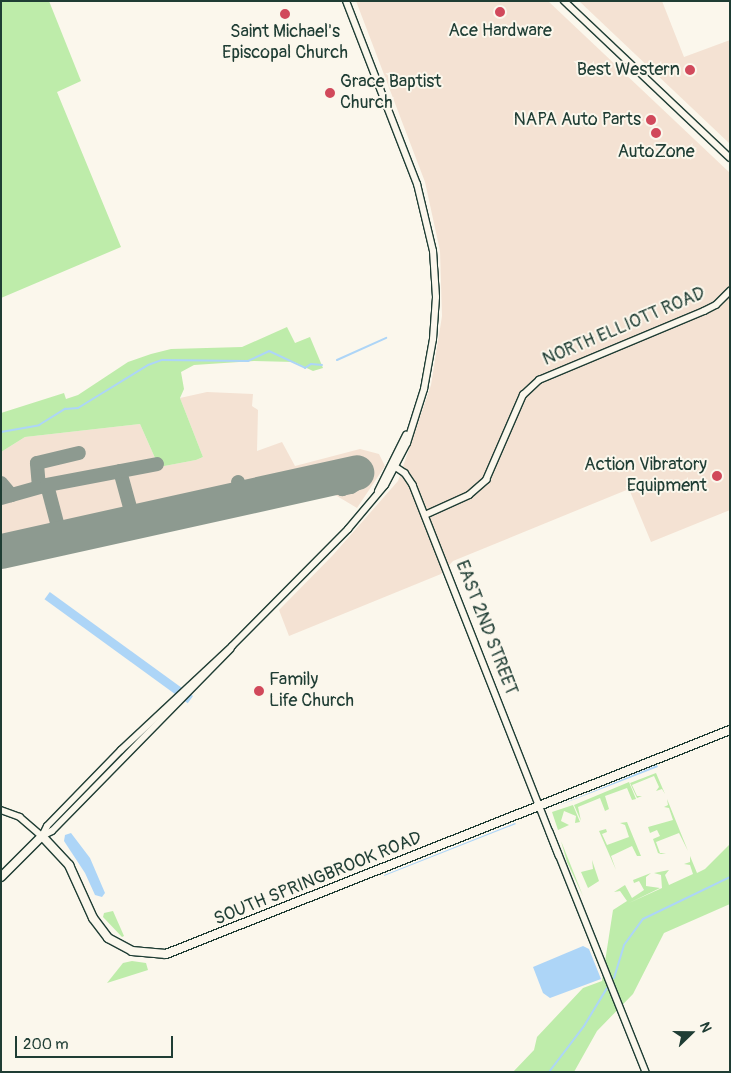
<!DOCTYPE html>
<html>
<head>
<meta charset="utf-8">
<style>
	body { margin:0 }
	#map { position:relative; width:731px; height:1073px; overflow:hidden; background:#fbf7ec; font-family:Pangolin,sans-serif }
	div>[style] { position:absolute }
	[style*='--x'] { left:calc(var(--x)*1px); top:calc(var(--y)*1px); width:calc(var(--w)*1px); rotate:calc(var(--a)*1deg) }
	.built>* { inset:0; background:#f4e2d3 }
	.green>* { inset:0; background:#beecaa }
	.water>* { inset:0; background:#add5f7; transform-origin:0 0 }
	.stream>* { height:2px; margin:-1px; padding:0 1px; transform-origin:1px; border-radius:1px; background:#add5f7 }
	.taxiway>* { height:14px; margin:-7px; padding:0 7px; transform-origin:7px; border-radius:7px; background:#8d9a90 }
	.runway>* { height:35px; margin:-17.5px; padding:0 17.5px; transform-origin:17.5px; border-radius:17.5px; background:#8d9a90 }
	.roads { filter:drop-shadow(1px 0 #1f3d34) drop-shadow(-1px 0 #1f3d34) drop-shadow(0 1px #1f3d34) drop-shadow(0 -1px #1f3d34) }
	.secondary>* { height:5.5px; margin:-2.75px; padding:0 2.75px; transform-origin:2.75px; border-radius:2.75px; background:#fbf7ec }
	.primary>* { height:6px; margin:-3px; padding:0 3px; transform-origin:3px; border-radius:3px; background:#fbf7ec }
	.highway>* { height:8px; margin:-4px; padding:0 4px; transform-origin:4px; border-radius:4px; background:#fbf7ec }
	.dots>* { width:14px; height:14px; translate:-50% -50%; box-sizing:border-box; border:2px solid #fbf7ec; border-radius:50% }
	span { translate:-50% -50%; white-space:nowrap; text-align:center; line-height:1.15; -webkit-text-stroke:4px #fbf7ec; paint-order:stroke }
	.poi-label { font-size:18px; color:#1f3d34 }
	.right { translate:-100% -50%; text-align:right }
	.left { translate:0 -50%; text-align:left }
	.street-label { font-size:18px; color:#1f3d34 }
	.frame { position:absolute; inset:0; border:2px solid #1f3d34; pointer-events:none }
	.north { position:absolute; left:666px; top:1008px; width:50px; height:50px; -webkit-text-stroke:4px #fbf7ec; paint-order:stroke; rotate:68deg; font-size:14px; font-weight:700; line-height:20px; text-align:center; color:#1f3d34 }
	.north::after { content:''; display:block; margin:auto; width:18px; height:22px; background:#1f3d34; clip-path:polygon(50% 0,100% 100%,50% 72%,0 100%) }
	.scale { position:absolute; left:15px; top:1036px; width:158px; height:22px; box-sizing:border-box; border:2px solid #1f3d34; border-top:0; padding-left:6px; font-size:15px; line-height:18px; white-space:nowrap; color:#1f3d34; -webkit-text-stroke:4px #fbf7ec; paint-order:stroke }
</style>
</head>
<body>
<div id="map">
	<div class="built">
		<i style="clip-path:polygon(356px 1px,548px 1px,730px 173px,730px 510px,651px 542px,629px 489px,453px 561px,441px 574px,289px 636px,279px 610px,333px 555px,398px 481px,431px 385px,442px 316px,440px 251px,425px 182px)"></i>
		<i style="clip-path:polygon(579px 1px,662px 1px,684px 57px,730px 40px,730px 144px)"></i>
		<i style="clip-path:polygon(207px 392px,253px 394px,252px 406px,258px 410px,257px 451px,282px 442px,295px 466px,360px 449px,379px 454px,385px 466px,357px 508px,332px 493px,317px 491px,1px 560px,1px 452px,25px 437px,140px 424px,159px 467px,196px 460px,203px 457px,180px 398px)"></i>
	</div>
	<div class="green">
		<i style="clip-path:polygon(1px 1px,49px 1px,81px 81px,57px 92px,121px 247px,1px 298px)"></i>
		<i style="clip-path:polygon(287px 327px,295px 343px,310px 337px,323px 368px,313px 371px,294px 362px,254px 361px,194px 365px,181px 372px,184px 389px,180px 398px,203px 457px,196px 460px,159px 467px,140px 424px,25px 437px,1px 452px,1px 413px,64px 393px,66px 399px,78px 395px,128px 362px,151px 354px,171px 349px,242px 347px)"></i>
		<i style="clip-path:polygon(656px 773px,665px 794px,662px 789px,656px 791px,659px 787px,654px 776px,632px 785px,637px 796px,642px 796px,637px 798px,630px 783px)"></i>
		<i style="clip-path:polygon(629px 782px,636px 799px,632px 800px,627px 788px,605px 796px,609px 809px,605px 811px,600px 798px,578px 807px,581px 821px,574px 805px)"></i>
		<i style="clip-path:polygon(667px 799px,686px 846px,688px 851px,679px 833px,656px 842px,660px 853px,666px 853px,661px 854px,658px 853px,653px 839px,660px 836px,657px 830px,650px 833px,648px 827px,673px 820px,669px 808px,664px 807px,668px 805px)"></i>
		<i style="clip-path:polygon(573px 805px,580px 822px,575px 823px,576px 816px,564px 811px,561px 821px,569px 825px,558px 830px,552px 812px)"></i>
		<i style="clip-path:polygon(627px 822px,641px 856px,637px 856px,632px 846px,611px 856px,616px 870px,599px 831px,606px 829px,607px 832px,602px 834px,607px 845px,629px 837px,625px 825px,620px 823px)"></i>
		<i style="clip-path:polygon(561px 841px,583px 896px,567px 862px)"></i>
		<i style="clip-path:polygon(730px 844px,730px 904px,664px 933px,633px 994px,597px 1031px,574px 1072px,513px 1072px,534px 1050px,537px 1037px,583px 988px,602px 981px,613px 910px,627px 901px,620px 891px,614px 892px,625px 885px,632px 898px,644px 890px,639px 881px,634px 883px,633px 880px,651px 873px,646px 877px,646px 886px,660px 888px,629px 903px,662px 888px,661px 875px,654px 873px,669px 870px,665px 875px,669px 885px,693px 874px,690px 865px,684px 864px,690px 862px,690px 856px,697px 873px,705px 869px)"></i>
		<i style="clip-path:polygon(592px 860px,599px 881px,588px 888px,581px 872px,593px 869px)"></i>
		<i style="clip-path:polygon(113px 911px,124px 936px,122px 937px,103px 917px,104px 913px)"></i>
		<i style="clip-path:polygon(132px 961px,146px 963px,148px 970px,107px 983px,123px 963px)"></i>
	</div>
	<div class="water">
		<i style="left:193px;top:696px;width:9px;height:177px;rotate:126deg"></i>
		<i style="clip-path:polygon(657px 765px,658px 767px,555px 807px)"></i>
		<i style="clip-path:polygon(515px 823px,516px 824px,384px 876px,384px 875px)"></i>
		<i style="clip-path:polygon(71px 833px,90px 858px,105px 893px,102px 897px,95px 895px,85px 873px,64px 841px,65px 835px)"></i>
		<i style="clip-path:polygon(583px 946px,589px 949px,601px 979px,550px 998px,543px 993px,533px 967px)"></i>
	</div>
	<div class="stream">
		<i style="--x:337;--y:360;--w:54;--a:-24.2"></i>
		<i style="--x:1;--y:432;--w:39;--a:-10"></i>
		<i style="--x:39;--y:425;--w:31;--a:-32"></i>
		<i style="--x:65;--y:409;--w:13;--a:-4"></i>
		<i style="--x:78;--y:408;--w:82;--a:-31.6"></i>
		<i style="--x:148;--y:365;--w:15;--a:-20"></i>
		<i style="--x:162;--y:360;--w:86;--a:0.7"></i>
		<i style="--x:248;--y:361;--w:23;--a:-25"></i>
		<i style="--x:269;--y:351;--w:40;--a:25"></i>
		<i style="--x:305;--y:368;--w:7;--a:-34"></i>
		<i style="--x:311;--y:364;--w:11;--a:5"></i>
		<i style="--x:614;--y:978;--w:34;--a:-73"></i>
		<i style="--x:624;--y:945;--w:32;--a:-54"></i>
		<i style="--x:643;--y:919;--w:97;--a:-25.8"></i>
		<i style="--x:549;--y:1072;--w:58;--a:-52.7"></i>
		<i style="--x:584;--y:1026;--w:44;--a:-58.8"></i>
	</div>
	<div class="taxiway">
		<i style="--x:120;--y:471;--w:53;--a:74.6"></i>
		<i style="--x:331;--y:478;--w:16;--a:45"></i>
		<i style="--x:342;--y:489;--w:9;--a:-13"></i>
		<i style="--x:351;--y:487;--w:12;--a:-31"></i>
		<i style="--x:361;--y:481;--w:10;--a:-119"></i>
		<i style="--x:238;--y:482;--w:16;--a:76"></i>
		<i style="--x:1;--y:483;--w:16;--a:50"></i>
		<i style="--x:47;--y:485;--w:55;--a:75.2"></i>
		<i style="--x:39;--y:487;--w:24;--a:-95"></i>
		<i style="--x:37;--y:463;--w:43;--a:-13.4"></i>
		<i style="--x:1;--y:498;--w:48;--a:-15.8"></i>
		<i style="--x:47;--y:485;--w:112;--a:-10.8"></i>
	</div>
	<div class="runway">
		<i style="--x:1;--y:551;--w:364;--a:-12.5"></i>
	</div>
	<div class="roads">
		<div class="secondary">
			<i style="--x:396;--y:467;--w:11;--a:34"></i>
			<i style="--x:405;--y:473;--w:14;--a:56"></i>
			<i style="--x:413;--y:485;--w:398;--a:68.5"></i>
			<i style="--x:425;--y:515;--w:48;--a:-24.4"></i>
			<i style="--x:469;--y:495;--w:23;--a:-41"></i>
			<i style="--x:486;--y:480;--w:93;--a:-66.5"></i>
			<i style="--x:523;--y:395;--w:22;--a:-43"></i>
			<i style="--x:539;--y:380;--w:179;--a:-22.7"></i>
			<i style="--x:704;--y:311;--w:13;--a:-27"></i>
			<i style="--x:716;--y:305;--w:20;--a:-45"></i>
			<i style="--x:1;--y:810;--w:20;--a:20"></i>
			<i style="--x:20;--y:817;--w:29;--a:41"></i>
			<i style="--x:550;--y:832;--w:258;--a:68.2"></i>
		</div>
		<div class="primary">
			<i style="--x:564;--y:1;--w:228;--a:43.4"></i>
			<i style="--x:378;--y:491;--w:63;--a:-63.4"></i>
			<i style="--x:42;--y:836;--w:11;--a:-63"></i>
			<i style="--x:47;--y:826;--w:106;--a:-45.8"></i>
			<i style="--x:121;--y:750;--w:152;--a:-43.1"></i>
			<i style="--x:232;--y:646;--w:165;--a:-45.2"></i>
			<i style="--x:348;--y:529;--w:57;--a:-49.9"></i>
			<i style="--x:385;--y:485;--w:47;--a:-62.4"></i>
			<i style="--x:407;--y:443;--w:57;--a:-72.5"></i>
			<i style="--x:424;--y:389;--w:51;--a:-79.8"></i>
			<i style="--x:433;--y:339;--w:42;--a:-85.9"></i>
			<i style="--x:436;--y:297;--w:46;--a:-93.7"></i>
			<i style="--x:433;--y:251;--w:69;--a:-103.4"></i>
			<i style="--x:417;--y:184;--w:196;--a:-111.2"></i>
			<i style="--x:42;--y:836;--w:11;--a:-27"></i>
			<i style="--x:52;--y:831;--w:255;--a:-45.6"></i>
		</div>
		<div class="highway">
			<i style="--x:1;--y:877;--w:58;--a:-45"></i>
			<i style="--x:42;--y:836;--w:40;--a:47"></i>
			<i style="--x:69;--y:865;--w:58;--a:65.6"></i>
			<i style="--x:93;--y:918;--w:25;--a:53"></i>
			<i style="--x:108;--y:938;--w:27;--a:28"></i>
			<i style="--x:132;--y:951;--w:34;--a:5"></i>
			<i style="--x:166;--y:954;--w:607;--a:-21.66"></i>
		</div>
	</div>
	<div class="dots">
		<i style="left:500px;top:12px;background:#d1495b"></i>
		<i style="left:285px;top:14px;background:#d1495b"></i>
		<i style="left:690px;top:70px;background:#d1495b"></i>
		<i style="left:330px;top:93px;background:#d1495b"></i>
		<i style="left:651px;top:120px;background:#d1495b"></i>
		<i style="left:656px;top:133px;background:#d1495b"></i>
		<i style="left:717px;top:476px;background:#d1495b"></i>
		<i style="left:259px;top:691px;background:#d1495b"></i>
	</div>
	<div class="poi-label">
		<span style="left:500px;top:31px">Ace Hardware</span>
		<span style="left:285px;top:43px">Saint Michael's<br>Episcopal Church</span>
		<span class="right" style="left:680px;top:70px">Best Western</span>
		<span class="left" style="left:340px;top:93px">Grace Baptist<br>Church</span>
		<span class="right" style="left:641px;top:120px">NAPA Auto Parts</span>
		<span style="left:656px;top:152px">AutoZone</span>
		<span class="right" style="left:707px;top:476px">Action Vibratory<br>Equipment</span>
		<span class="left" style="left:269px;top:691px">Family<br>Life Church</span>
	</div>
	<div class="street-label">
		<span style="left:624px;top:327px;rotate:-23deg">NORTH ELLIOTT ROAD</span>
		<span style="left:486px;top:628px;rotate:69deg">EAST 2ND STREET</span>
		<span style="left:318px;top:879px;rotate:-22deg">SOUTH SPRINGBROOK ROAD</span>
	</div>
	<div class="frame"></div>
	<div class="north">N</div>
	<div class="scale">200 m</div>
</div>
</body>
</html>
